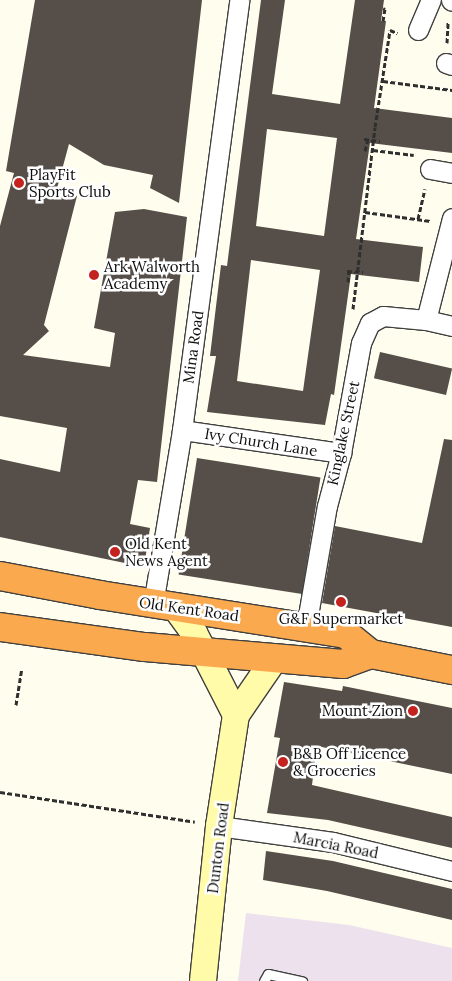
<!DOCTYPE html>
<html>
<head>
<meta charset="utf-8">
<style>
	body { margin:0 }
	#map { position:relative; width:452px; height:981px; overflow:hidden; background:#fffded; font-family:Lora,serif }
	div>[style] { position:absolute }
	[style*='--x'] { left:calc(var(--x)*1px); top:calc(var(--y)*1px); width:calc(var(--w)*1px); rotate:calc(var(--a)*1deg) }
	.industrial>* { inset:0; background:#ece1ed }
	.building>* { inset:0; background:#564f49; transform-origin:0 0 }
	.path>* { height:3px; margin-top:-1.5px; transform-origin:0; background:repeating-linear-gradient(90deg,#2f2f2f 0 5px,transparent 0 7.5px) }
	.roads { filter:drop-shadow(1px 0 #404040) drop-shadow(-1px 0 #404040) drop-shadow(0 1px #404040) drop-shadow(0 -1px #404040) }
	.lane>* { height:9px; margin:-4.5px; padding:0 4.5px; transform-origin:4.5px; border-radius:4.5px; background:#fff }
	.street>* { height:19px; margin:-9.5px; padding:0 9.5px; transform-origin:9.5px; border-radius:9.5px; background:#fff }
	.secondary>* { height:26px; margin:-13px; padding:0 13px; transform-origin:13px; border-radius:13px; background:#fffba8 }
	.highway>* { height:28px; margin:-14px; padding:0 14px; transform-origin:14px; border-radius:14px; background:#fba94f }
	.path-bridge>* { height:3px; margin-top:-1.5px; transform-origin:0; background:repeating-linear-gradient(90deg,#2f2f2f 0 5px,transparent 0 7.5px) }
	.dots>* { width:14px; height:14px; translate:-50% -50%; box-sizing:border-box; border:2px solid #fff; border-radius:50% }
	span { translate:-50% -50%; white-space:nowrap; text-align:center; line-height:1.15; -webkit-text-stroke:5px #fff; paint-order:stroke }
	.poi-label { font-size:15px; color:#0d0d0d }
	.left { translate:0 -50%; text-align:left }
	.right { translate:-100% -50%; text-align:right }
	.street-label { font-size:15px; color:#0d0d0d }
</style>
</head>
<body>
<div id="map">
	<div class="industrial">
		<i style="clip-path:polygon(246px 913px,349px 925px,452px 948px,452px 981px,238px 981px)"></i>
	</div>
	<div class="building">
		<i style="clip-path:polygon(35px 0,202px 0,179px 203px,150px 188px,153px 175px,104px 165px,69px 144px,56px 192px,77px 196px,44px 325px,49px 331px,23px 355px,110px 367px,115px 333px,94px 328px,115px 212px,144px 209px,187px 217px,157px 482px,138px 480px,130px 524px,150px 528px,144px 567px,0 537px,0 459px,60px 472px,67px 428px,0 416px,0 226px,14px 173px,6px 171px)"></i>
		<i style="clip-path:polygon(evenodd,261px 0,285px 0,272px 94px,340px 104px,355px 0,384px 0,381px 21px,386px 21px,374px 108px,452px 118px,452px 153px,370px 143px,356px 239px,423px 247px,419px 282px,351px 274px,334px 395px,331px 394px,325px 425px,207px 412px,216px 356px,210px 356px,221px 265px,227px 266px,261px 0,267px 129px,337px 138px,324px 236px,256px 226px,267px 129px,261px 0,251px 260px,320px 270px,303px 391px,237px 381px,251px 260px)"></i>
		<i style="left:380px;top:352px;width:74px;height:27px;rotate:13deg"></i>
		<i style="clip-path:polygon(444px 439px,452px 440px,452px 627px,322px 603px,335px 526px,422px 543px)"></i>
		<i style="left:197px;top:458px;width:125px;height:118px;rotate:9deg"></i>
		<i style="clip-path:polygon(284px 682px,342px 691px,343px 686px,452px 708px,452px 774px,317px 746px,312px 785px,452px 817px,452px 848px,328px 820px,267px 813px,280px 738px,274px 737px)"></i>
		<i style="clip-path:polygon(266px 851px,333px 861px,452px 889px,452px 920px,327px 891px,263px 880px)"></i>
	</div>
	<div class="path">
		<i style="--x:383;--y:21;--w:12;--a:-81"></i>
		<i style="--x:385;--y:9;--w:2;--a:-153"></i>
		<i style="--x:447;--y:43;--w:22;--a:-87"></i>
		<i style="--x:383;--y:81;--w:70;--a:7.4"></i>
		<i style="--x:373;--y:150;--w:41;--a:7"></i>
		<i style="--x:365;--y:151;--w:12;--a:-76"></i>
		<i style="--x:365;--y:212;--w:66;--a:7.9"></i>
		<i style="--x:418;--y:219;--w:31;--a:-77"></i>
		<i style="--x:348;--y:282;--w:11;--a:-85"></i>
		<i style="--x:353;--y:309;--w:183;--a:-83.1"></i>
		<i style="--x:375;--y:127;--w:98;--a:-81.2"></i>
		<i style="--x:390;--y:30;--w:8;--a:23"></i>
		<i style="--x:16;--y:705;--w:37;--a:-81"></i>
		<i style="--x:0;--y:792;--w:197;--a:8.7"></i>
	</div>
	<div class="roads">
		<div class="lane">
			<i style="--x:264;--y:981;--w:8;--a:-60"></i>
			<i style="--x:268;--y:974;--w:35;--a:12"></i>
		</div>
		<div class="street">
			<i style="--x:451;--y:0;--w:1;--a:45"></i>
			<i style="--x:418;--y:30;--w:33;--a:-67"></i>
			<i style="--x:446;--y:63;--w:6;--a:18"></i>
			<i style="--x:430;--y:169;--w:22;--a:10"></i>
			<i style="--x:426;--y:320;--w:105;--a:-75.7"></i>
			<i style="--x:182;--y:430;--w:161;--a:8.2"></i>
			<i style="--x:153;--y:604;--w:176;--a:-80.5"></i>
			<i style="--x:182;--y:430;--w:434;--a:-82.4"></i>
			<i style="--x:306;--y:627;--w:123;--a:-80.2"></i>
			<i style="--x:327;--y:506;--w:55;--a:-75.2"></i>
			<i style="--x:341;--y:453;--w:112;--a:-79.7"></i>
			<i style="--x:361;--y:343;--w:22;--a:-66"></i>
			<i style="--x:370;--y:323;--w:15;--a:-28"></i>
			<i style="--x:383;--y:316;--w:43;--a:5.3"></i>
			<i style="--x:426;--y:320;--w:27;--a:13"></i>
			<i style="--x:219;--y:826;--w:115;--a:8"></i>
			<i style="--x:333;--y:842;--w:122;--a:13.7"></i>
		</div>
		<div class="secondary">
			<i style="--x:176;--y:608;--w:31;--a:54"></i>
			<i style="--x:194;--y:633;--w:92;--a:62.9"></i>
			<i style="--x:203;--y:981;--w:156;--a:-84.1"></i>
			<i style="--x:219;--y:826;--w:112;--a:-81.3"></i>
			<i style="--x:236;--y:715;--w:69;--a:-55.6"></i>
		</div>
		<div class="highway">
			<i style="--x:0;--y:576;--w:102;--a:10.8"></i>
			<i style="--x:100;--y:595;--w:249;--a:9"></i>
			<i style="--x:346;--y:634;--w:32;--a:39"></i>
			<i style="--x:371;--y:654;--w:83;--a:11.2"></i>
			<i style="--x:0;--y:627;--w:146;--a:7.9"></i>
			<i style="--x:145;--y:647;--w:199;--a:4.9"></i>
			<i style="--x:343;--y:664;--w:30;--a:-20"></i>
		</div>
	</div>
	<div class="path-bridge">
		<i style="--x:364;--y:139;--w:16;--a:7"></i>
		<i style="--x:347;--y:271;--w:16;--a:4"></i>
	</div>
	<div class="dots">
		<i style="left:19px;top:183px;background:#c4221e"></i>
		<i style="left:94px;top:275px;background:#c4221e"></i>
		<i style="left:115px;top:552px;background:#c4221e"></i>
		<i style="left:341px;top:602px;background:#c4221e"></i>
		<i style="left:413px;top:711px;background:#c4221e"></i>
		<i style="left:283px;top:762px;background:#c4221e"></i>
	</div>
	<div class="poi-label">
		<span class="left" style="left:29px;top:183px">PlayFit<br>Sports Club</span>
		<span class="left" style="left:104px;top:275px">Ark Walworth<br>Academy</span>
		<span class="left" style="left:125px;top:552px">Old Kent<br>News Agent</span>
		<span style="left:341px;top:619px">G&amp;F Supermarket</span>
		<span class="right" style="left:403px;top:711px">Mount Zion</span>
		<span class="left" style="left:293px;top:762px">B&amp;B Off Licence<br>&amp; Groceries</span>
	</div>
	<div class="street-label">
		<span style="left:193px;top:347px;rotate:-82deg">Mina Road</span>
		<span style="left:343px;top:433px;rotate:-78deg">Kinglake Street</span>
		<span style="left:261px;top:442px;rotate:9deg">Ivy Church Lane</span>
		<span style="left:189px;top:609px;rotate:8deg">Old Kent Road</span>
		<span style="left:336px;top:845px;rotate:11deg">Marcia Road</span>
		<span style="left:218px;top:848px;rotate:-83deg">Dunton Road</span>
	</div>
</div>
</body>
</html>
